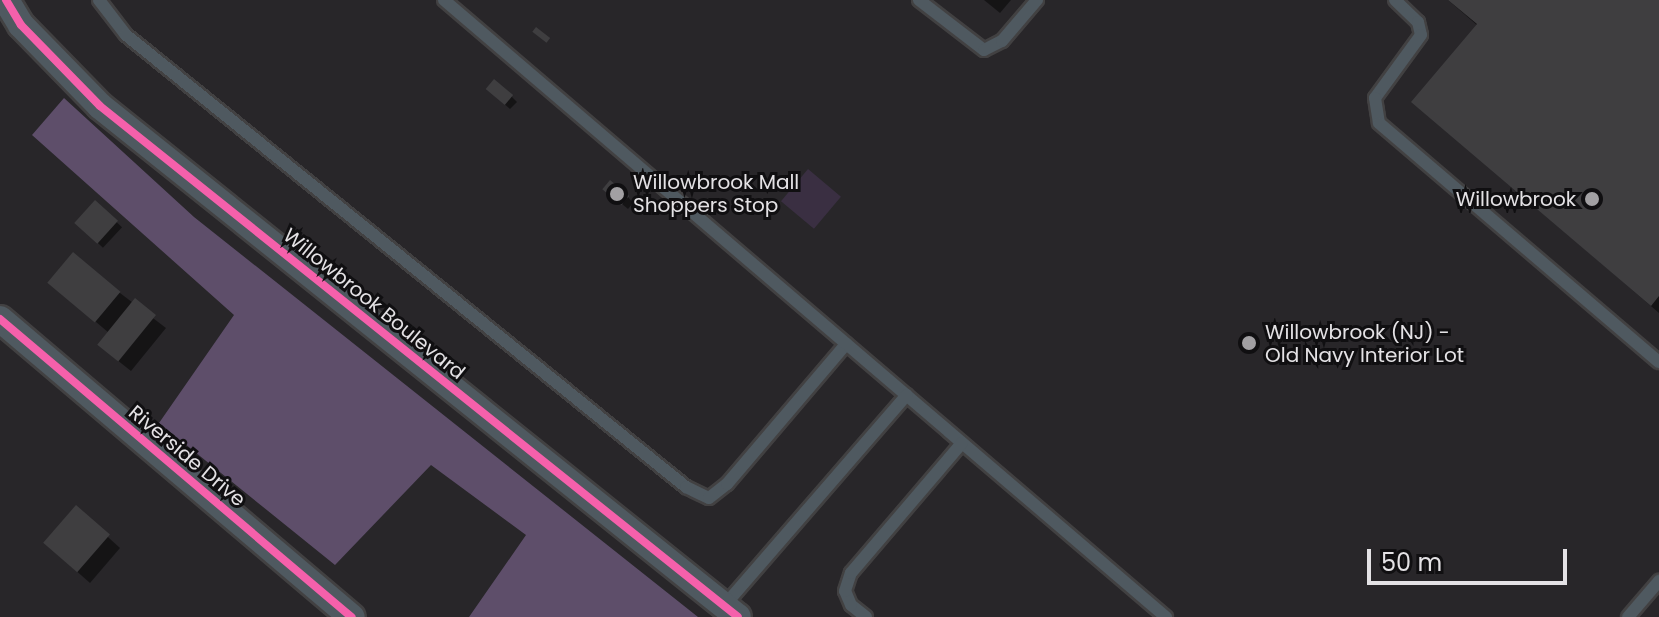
<!DOCTYPE html>
<html>
<head>
<meta charset="utf-8">
<style>
	body { margin:0 }
	#map { position:relative; width:1659px; height:617px; overflow:hidden; background:#282629; font-family:Poppins,sans-serif }
	div>[style] { position:absolute }
	[style*='--x'] { left:calc(var(--x)*1px); top:calc(var(--y)*1px); width:calc(var(--w)*1px); rotate:calc(var(--a)*1deg) }
	.green>* { inset:0; background:#3a2f42; transform-origin:0 0 }
	.forest>* { inset:0; background:#5e4e6a }
	.shadow>* { inset:0; background:#0007; transform-origin:0 0 }
	.building>* { inset:0; background:#3f3e40; transform-origin:0 0 }
	.roads { filter:drop-shadow(2px 0 #424142) drop-shadow(-2px 0 #424142) drop-shadow(0 2px #424142) drop-shadow(0 -2px #424142) }
	.service>* { height:12px; margin:-6px; padding:0 6px; transform-origin:6px; border-radius:6px; background:#4f5960 }
	.minor>* { height:26px; margin:-13px; padding:0 13px; transform-origin:13px; border-radius:13px; background:#4f5960 }
	.cycleway>* { height:8px; margin:-4px; padding:0 4px; transform-origin:4px; border-radius:4px; background:#f560ab }
	.dots>* { width:22px; height:22px; translate:-50% -50%; box-sizing:border-box; border:4px solid #100f11; border-radius:50% }
	span { translate:-50% -50%; white-space:nowrap; text-align:center; line-height:1.15; -webkit-text-stroke:6px #100f11; paint-order:stroke }
	.poi-label { font-size:20px; color:#e4e2e5 }
	.left { translate:0 -50%; text-align:left }
	.right { translate:-100% -50%; text-align:right }
	.street-label { font-size:20px; color:#e4e2e5 }
	.scale { position:absolute; left:1367px; top:549px; width:200px; height:36px; box-sizing:border-box; border:4px solid #e4e2e5; border-top:0; padding-left:10px; font-size:24px; line-height:28px; white-space:nowrap; color:#e4e2e5; -webkit-text-stroke:6px #100f11; paint-order:stroke }
</style>
</head>
<body>
<div id="map">
	<div class="green">
		<i style="left:808px;top:169px;width:43px;height:42px;rotate:40deg"></i>
	</div>
	<div class="forest">
		<i style="clip-path:polygon(64px 98px,194px 217px,698px 617px,469px 617px,526px 535px,431px 465px,335px 565px,159px 423px,234px 315px,32px 135px)"></i>
	</div>
	<div class="shadow">
		<i style="clip-path:polygon(984px 0,1011px 0,1000px 13px)"></i>
		<i style="clip-path:polygon(1448px 0,1659px 0,1659px 313px,1413px 101px,1478px 26px)"></i>
		<i style="clip-path:polygon(493px 94px,511px 96px,517px 102px,510px 109px)"></i>
		<i style="clip-path:polygon(610px 194px,628px 197px,633px 203px,628px 209px)"></i>
		<i style="left:95px;top:202px;width:37px;height:28px;rotate:43deg"></i>
		<i style="clip-path:polygon(62px 293px,120px 293px,166px 328px,131px 371px,112px 356px,109px 333px)"></i>
		<i style="clip-path:polygon(76px 508px,120px 548px,90px 583px,57px 554px)"></i>
	</div>
	<div class="building">
		<i style="clip-path:polygon(1448px 0,1659px 0,1659px 296px,1651px 306px,1411px 102px,1477px 24px)"></i>
		<i style="left:536px;top:27px;width:18px;height:6px;rotate:38deg"></i>
		<i style="left:494px;top:79px;width:25px;height:13px;rotate:40deg"></i>
		<i style="left:610px;top:180px;width:25px;height:12px;rotate:40deg"></i>
		<i style="left:95px;top:200px;width:31px;height:31px;rotate:42deg"></i>
		<i style="left:73px;top:252px;width:62px;height:40px;rotate:40deg"></i>
		<i style="left:135px;top:298px;width:27px;height:60px;rotate:39deg"></i>
		<i style="left:76px;top:505px;width:45px;height:50px;rotate:41deg"></i>
	</div>
	<div class="roads">
		<div class="service">
			<i style="--x:99;--y:0;--w:44;--a:52.4"></i>
			<i style="--x:126;--y:35;--w:720;--a:38.91"></i>
			<i style="--x:686;--y:487;--w:25;--a:26"></i>
			<i style="--x:709;--y:498;--w:23;--a:-38"></i>
			<i style="--x:727;--y:484;--w:184;--a:-49.6"></i>
			<i style="--x:444;--y:0;--w:950;--a:40.52"></i>
			<i style="--x:919;--y:0;--w:82;--a:37.6"></i>
			<i style="--x:984;--y:50;--w:20;--a:-27"></i>
			<i style="--x:1002;--y:41;--w:54;--a:-49.5"></i>
			<i style="--x:1395;--y:0;--w:32;--a:44"></i>
			<i style="--x:1418;--y:22;--w:13;--a:77"></i>
			<i style="--x:1421;--y:35;--w:78;--a:126.1"></i>
			<i style="--x:1375;--y:98;--w:25;--a:81"></i>
			<i style="--x:1379;--y:123;--w:368;--a:40.5"></i>
			<i style="--x:724;--y:606;--w:279;--a:-49.1"></i>
			<i style="--x:866;--y:617;--w:19;--a:-141"></i>
			<i style="--x:851;--y:605;--w:15;--a:-113"></i>
			<i style="--x:845;--y:591;--w:19;--a:-72"></i>
			<i style="--x:851;--y:573;--w:171;--a:-49.5"></i>
			<i style="--x:1628;--y:617;--w:48;--a:-49.3"></i>
		</div>
		<div class="minor">
			<i style="--x:6;--y:0;--w:29;--a:59"></i>
			<i style="--x:21;--y:25;--w:113;--a:45.7"></i>
			<i style="--x:100;--y:106;--w:817;--a:38.69"></i>
			<i style="--x:0;--y:319;--w:461;--a:40.3"></i>
		</div>
	</div>
	<div class="cycleway">
		<i style="--x:6;--y:0;--w:29;--a:59"></i>
		<i style="--x:21;--y:25;--w:113;--a:45.7"></i>
		<i style="--x:100;--y:106;--w:817;--a:38.69"></i>
		<i style="--x:0;--y:319;--w:461;--a:40.3"></i>
	</div>
	<div class="dots">
		<i style="left:617px;top:194px;background:#a2a0a3"></i>
		<i style="left:1592px;top:199px;background:#a2a0a3"></i>
		<i style="left:1249px;top:343px;background:#a2a0a3"></i>
	</div>
	<div class="poi-label">
		<span class="left" style="left:633px;top:194px">Willowbrook Mall<br>Shoppers Stop</span>
		<span class="right" style="left:1576px;top:199px">Willowbrook</span>
		<span class="left" style="left:1265px;top:344px">Willowbrook (NJ) -<br>Old Navy Interior Lot</span>
	</div>
	<div class="street-label">
		<span style="left:374px;top:304px;rotate:39deg">Willowbrook Boulevard</span>
		<span style="left:187px;top:456px;rotate:40deg">Riverside Drive</span>
	</div>
	<div class="scale">50 m</div>
</div>
</body>
</html>
